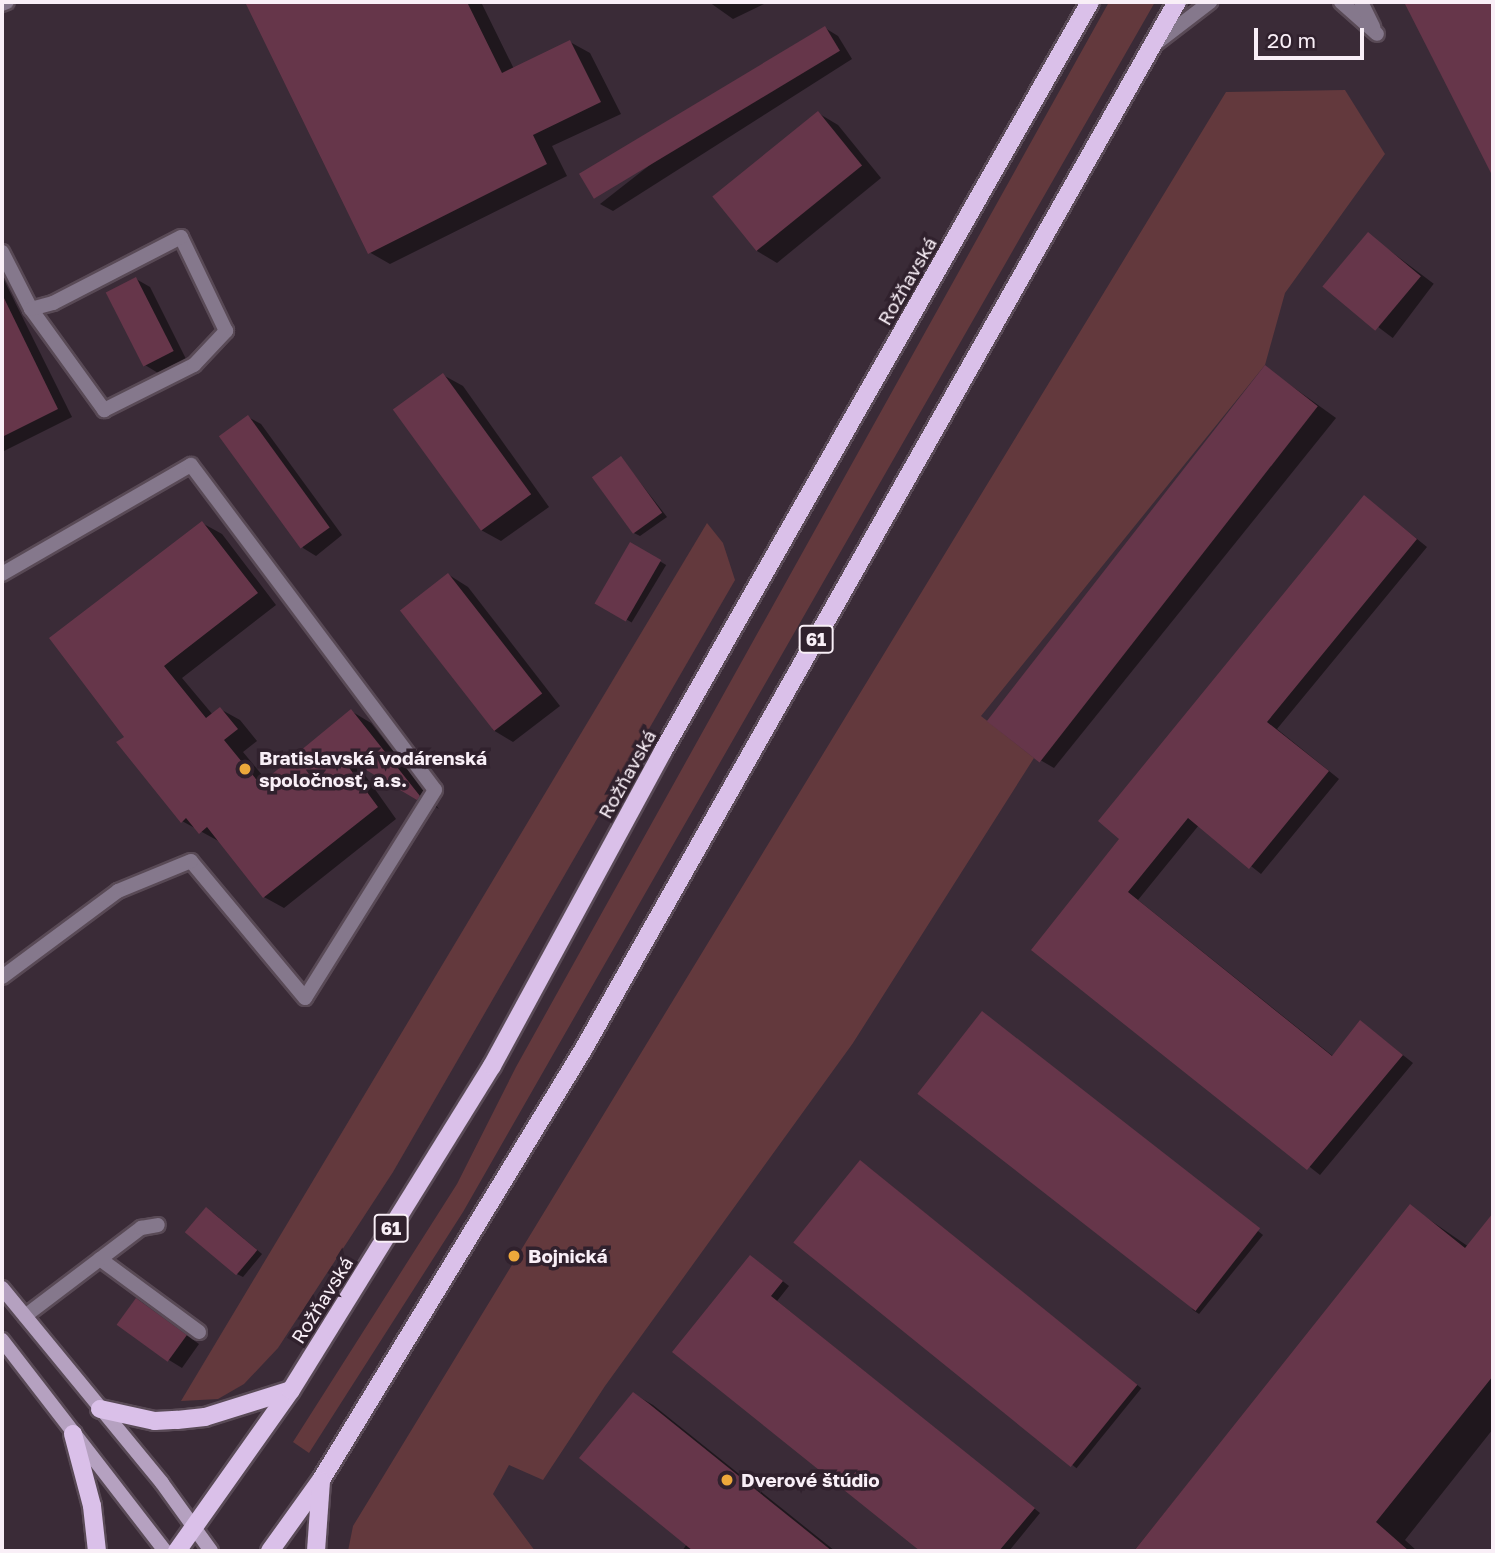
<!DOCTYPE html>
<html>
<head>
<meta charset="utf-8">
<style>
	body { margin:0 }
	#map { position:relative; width:1495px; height:1553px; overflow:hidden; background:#3a2b37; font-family:"Golos Text",sans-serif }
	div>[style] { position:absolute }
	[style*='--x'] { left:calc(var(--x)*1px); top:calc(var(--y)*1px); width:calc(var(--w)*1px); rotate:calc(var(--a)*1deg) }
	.green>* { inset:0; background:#63393d }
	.shadow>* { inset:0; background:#0007; transform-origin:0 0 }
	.building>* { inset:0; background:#66364a; transform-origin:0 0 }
	.roads { filter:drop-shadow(2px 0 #594a56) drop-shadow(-2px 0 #594a56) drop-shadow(0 2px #594a56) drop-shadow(0 -2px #594a56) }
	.lane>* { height:14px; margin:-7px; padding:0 7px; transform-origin:7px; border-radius:7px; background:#85788c }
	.secondary>* { height:14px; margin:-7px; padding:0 7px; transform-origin:7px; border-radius:7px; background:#b5a1c0 }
	.primary>* { height:18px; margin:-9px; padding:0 9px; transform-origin:9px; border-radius:9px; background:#dac0e9 }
	.dots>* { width:19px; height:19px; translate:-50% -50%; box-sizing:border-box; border:4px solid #30212d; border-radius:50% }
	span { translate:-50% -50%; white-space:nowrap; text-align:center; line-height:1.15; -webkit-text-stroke:7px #30212d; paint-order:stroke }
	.shield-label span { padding:2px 5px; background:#30212d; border:2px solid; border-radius:5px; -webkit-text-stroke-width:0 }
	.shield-label { font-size:18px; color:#f9eff7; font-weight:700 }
	.street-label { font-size:19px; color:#f9eff7 }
	.poi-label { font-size:19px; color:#f9eff7; font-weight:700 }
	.left { translate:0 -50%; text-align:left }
	.frame { position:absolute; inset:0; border:4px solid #f9eff7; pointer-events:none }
	.scale { position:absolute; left:1254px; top:28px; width:110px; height:32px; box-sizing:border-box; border:4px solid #f9eff7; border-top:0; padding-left:9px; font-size:21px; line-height:24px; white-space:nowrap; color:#f9eff7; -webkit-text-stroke:5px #30212d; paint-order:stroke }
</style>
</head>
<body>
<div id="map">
	<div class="green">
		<i style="clip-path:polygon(1109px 2px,1155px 2px,463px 1212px,309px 1453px,293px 1442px,457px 1184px,516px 1067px)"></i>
		<i style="clip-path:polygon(1345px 90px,1385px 154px,1285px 293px,1265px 365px,981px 716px,1034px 758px,853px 1043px,605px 1386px,543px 1480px,509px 1465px,493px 1494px,535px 1551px,348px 1551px,353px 1526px,364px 1508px,1226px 92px)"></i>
		<i style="clip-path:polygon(707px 523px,723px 543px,735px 580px,393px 1172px,278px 1348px,244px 1384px,218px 1399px,181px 1401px)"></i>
	</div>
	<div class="shadow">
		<i style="clip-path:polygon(247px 2px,481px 2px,514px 69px,570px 42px,590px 53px,621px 114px,552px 146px,567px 176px,390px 264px,369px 252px)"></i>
		<i style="clip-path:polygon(709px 2px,768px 2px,733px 19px)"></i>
		<i style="clip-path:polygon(1407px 2px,1493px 2px,1493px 169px)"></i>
		<i style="clip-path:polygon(825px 28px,838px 36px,852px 59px,613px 211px,600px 204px)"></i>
		<i style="clip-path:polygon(818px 113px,838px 125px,881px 178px,777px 263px,757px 251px)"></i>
		<i style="left:1369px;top:235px;width:81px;height:68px;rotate:37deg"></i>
		<i style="clip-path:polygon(2px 276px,72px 417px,2px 452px)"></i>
		<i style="clip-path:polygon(136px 279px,150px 287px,186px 359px,158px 373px,145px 365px)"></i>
		<i style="clip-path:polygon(1265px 367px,1336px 418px,1054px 768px,1035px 757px)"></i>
		<i style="clip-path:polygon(443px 375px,463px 386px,549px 507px,501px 541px,481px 530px)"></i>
		<i style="clip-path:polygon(248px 417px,261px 424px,342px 535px,316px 556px,303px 548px)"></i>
		<i style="clip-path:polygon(621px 458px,667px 517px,640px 536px,634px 533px)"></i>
		<i style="clip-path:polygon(1365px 497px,1427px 547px,1277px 729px,1339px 779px,1261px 874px,1199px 825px,1138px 900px,1334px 1057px,1361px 1022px,1413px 1063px,1320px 1175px,1033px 949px,1122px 839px)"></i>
		<i style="clip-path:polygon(202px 523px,222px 534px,276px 605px,182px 678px,213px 715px,220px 709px,240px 720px,257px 741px,243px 752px,267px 781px,351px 711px,371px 723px,439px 809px,355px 761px,396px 819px,284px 908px,264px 897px,222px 843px,182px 821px,126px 737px)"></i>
		<i style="left:631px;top:544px;width:41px;height:67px;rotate:31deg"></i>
		<i style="clip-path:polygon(449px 575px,468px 587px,560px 706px,513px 742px,493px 730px)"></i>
		<i style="clip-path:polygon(988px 1017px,1263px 1235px,1199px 1314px,1193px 1310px)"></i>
		<i style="left:867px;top:1166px;width:353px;height:103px;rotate:39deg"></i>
		<i style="clip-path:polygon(1411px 1207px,1469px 1247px,1493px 1216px,1493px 1429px,1405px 1540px,1417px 1551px,1134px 1551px)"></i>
		<i style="clip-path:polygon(212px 1212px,262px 1254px,243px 1277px,237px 1274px)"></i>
		<i style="clip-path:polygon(757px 1261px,789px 1286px,777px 1301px,1040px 1513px,1009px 1551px,923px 1551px,675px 1352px)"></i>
		<i style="clip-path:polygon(137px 1300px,199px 1344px,182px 1368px,169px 1360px)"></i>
		<i style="clip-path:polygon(634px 1394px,653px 1405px,835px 1551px,682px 1551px,687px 1544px)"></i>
	</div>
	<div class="building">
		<i style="clip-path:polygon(245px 2px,467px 2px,502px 73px,570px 40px,601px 102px,533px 135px,547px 164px,368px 254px)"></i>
		<i style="clip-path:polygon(1404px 2px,1493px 2px,1493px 177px)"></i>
		<i style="left:825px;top:26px;width:29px;height:287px;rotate:59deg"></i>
		<i style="left:818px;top:111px;width:70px;height:136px;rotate:51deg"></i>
		<i style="left:1368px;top:232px;width:69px;height:71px;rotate:40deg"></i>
		<i style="left:136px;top:277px;width:83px;height:34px;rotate:63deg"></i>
		<i style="clip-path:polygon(2px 294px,58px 409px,2px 437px)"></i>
		<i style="left:1265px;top:365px;width:67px;height:452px;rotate:38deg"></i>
		<i style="left:443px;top:373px;width:150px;height:62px;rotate:54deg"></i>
		<i style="left:248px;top:415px;width:139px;height:36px;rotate:54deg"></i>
		<i style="left:621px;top:456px;width:70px;height:36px;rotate:54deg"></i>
		<i style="clip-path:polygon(1364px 495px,1417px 539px,1267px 722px,1329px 771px,1249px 869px,1188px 818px,1128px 892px,1332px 1056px,1360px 1020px,1403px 1055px,1307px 1170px,1031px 950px,1119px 839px,1098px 821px)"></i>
		<i style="clip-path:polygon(202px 521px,258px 593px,164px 666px,206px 718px,220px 707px,238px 729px,224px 740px,260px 784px,351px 709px,420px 796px,417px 800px,339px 754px,378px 807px,263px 898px,207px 827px,199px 834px,186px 818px,181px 823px,116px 742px,124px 737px,49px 638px)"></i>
		<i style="left:630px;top:542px;width:36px;height:71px;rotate:30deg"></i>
		<i style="left:448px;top:573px;width:153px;height:61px;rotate:52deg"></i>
		<i style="left:982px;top:1011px;width:353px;height:105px;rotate:38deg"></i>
		<i style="left:860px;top:1160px;width:357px;height:106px;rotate:39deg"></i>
		<i style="clip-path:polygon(1410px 1204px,1465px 1248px,1493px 1213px,1493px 1376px,1376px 1522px,1409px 1551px,1134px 1551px)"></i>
		<i style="left:206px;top:1207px;width:67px;height:33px;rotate:40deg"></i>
		<i style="clip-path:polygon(750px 1255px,783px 1281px,771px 1296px,1035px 1508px,999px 1551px,920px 1551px,672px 1352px)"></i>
		<i style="left:136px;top:1298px;width:63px;height:33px;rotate:36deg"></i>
		<i style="clip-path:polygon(633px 1392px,648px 1403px,832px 1551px,693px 1551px,579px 1458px)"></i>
	</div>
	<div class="roads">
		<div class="lane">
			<i style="--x:1341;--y:2;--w:48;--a:41.6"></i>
			<i style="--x:1361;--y:2;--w:28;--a:64"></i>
			<i style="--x:2;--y:4;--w:5;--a:-22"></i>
			<i style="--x:1154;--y:45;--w:71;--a:-37.5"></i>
			<i style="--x:2;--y:252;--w:64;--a:63"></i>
			<i style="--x:31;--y:309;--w:125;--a:54.1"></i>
			<i style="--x:104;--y:410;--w:101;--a:-26.6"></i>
			<i style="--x:194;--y:365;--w:47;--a:-46.7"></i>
			<i style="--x:226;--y:331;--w:104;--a:-115.6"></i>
			<i style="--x:181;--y:237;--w:144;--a:152.7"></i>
			<i style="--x:53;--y:303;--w:23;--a:165"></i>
			<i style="--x:2;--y:574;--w:218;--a:-30"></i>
			<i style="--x:191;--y:465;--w:406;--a:53.1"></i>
			<i style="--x:435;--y:790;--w:245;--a:122"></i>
			<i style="--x:305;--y:998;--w:178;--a:-129.8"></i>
			<i style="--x:191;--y:861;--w:79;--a:157.7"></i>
			<i style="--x:118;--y:891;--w:144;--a:143.4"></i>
			<i style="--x:100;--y:1259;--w:123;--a:36.4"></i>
			<i style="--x:25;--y:1316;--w:146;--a:-37.2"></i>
			<i style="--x:141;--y:1228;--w:17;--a:-10"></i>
		</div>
		<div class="secondary">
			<i style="--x:2;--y:1288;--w:252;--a:50.6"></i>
			<i style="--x:162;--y:1483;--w:84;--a:54.2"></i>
			<i style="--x:2;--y:1340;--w:267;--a:52.3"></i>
		</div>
		<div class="primary">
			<i style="--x:100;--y:1409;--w:56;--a:12.3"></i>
			<i style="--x:155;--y:1421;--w:22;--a:-3"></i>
			<i style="--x:177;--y:1420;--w:28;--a:-6"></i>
			<i style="--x:205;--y:1417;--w:90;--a:-17.4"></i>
			<i style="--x:73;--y:1434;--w:74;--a:75.2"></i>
			<i style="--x:92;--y:1506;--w:45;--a:83.7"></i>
			<i style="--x:177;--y:1551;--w:197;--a:-54.7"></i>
			<i style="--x:291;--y:1390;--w:381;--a:-58.2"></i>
			<i style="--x:492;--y:1066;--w:358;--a:-61.5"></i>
			<i style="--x:663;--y:751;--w:862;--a:-60.31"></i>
			<i style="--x:270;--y:1551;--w:87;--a:-54.3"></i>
			<i style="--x:321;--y:1480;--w:504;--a:-58.65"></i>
			<i style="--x:583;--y:1050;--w:1205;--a:-60.46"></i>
			<i style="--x:316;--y:1551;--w:70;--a:-85.9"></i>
		</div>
	</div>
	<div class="dots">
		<i style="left:245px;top:769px;background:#eda83b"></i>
		<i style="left:514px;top:1256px;background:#eda83b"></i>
		<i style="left:727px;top:1480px;background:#eda83b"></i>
	</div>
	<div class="shield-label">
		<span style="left:816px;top:639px">61</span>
		<span style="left:391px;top:1228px">61</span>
	</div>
	<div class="street-label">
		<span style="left:907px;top:281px;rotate:-60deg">Rožňavská</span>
		<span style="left:627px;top:774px;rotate:-61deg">Rožňavská</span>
		<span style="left:322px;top:1300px;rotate:-58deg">Rožňavská</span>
	</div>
	<div class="poi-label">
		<span class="left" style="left:259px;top:769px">Bratislavská vodárenská<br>spoločnosť, a.s.</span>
		<span class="left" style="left:528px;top:1256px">Bojnická</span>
		<span class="left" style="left:741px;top:1480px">Dverové štúdio</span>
	</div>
	<div class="frame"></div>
	<div class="scale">20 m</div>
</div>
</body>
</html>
